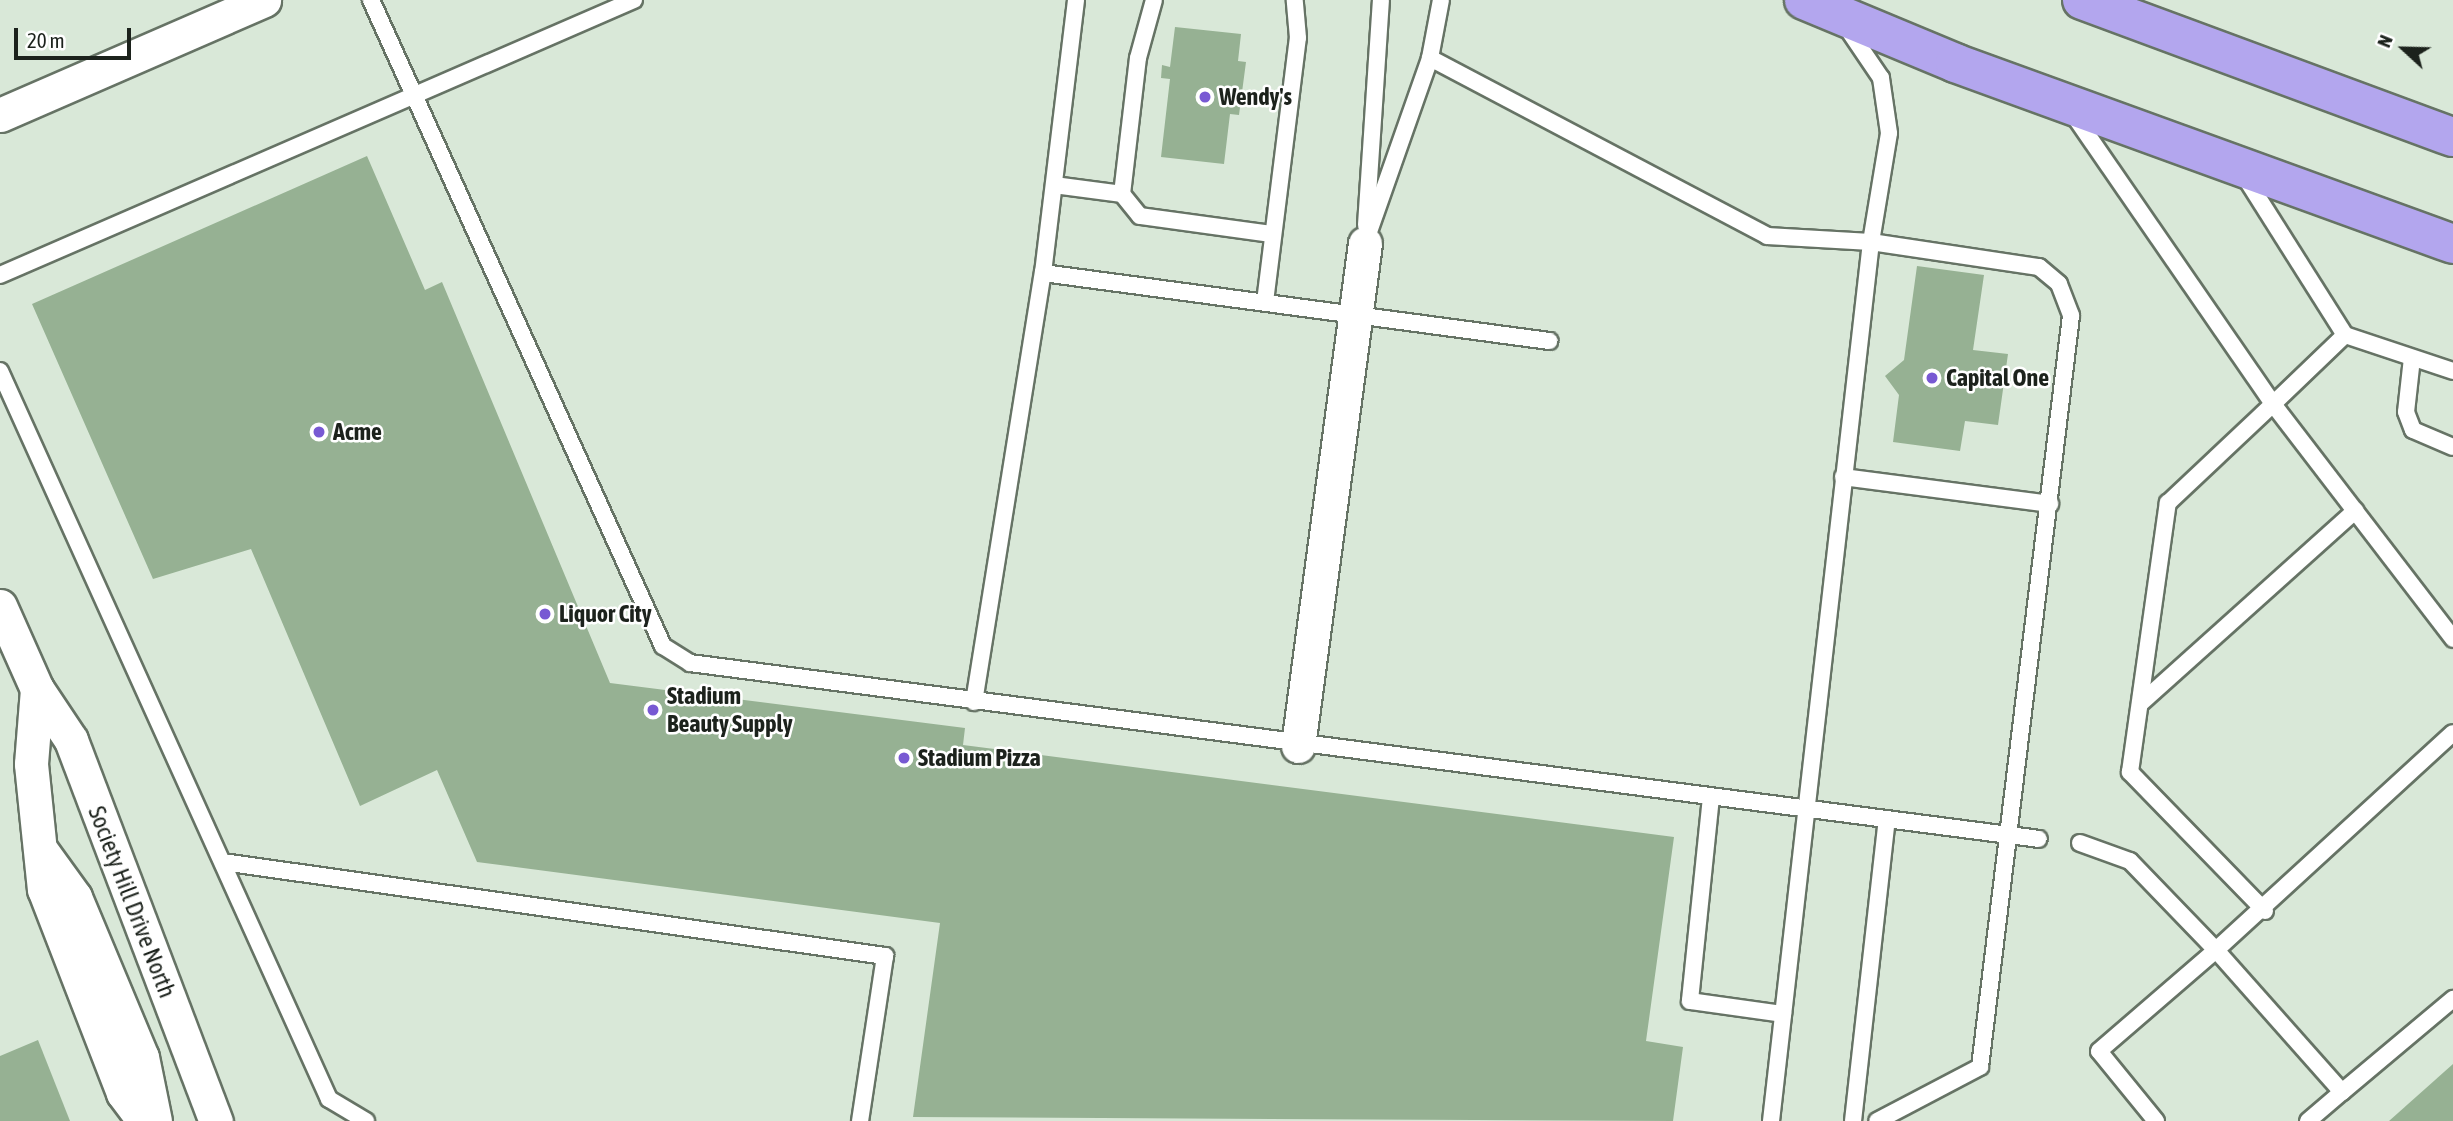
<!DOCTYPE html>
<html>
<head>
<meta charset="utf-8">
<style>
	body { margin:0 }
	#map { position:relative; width:2453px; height:1121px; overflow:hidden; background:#d9e8d8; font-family:"Asap Condensed",sans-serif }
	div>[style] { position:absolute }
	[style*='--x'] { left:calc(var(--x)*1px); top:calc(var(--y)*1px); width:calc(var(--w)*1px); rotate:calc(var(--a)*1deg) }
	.building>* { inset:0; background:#96b193 }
	.roads { filter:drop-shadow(2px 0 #667365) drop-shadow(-2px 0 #667365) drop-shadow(0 2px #667365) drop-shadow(0 -2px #667365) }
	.service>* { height:16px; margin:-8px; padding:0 8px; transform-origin:8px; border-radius:8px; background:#fff }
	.minor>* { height:33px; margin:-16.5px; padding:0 16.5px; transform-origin:16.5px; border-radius:16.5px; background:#fff }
	.trunk>* { height:38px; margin:-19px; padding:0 19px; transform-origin:19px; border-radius:19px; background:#b3a6ee }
	.dots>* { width:19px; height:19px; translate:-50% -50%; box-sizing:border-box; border:4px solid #fff; border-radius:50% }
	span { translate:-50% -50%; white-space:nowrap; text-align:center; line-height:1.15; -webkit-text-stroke:5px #fff; paint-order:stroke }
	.poi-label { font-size:24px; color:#1c221c; font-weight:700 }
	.left { translate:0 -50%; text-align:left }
	.street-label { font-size:24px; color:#1c221c }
	.north { position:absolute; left:2369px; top:14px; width:70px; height:70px; -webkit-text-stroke:5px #fff; paint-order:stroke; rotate:292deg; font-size:19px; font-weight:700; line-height:28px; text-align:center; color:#1c221c }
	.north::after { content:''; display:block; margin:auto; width:24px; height:32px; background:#1c221c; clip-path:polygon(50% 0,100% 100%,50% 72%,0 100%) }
	.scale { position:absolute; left:14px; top:28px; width:117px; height:32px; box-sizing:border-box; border:4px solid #1c221c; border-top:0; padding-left:9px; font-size:21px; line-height:24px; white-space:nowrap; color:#1c221c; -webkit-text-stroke:5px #fff; paint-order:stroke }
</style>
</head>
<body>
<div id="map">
	<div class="building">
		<i style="clip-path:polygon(1175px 27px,1241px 34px,1238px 61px,1246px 62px,1239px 115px,1230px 114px,1224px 164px,1161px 157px,1170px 79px,1161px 78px,1162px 65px,1170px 67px)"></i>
		<i style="clip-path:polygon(367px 156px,425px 290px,442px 282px,610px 683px,965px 728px,963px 745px,1674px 837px,1646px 1041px,1683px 1047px,1673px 1121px,913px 1117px,940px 923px,477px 862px,437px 770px,360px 806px,251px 549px,153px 579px,32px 304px)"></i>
		<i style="clip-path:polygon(1917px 266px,1984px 275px,1973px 350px,2008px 354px,1998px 425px,1965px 421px,1960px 451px,1893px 442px,1899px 395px,1885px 376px,1904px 360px)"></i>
		<i style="clip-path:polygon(38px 1040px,70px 1121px,0 1121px,0 1056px)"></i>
		<i style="clip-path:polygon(2453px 1064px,2453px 1121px,2389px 1121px)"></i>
	</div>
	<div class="roads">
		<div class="service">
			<i style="--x:371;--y:0;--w:709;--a:65.68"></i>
			<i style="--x:663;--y:646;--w:32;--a:32"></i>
			<i style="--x:690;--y:663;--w:1360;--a:7.43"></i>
			<i style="--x:1430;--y:58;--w:381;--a:27.8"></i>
			<i style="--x:1767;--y:236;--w:104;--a:3.3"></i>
			<i style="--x:1871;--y:242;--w:170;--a:8.5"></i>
			<i style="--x:2039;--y:267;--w:26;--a:40"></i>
			<i style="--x:2059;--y:284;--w:34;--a:69"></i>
			<i style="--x:2071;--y:316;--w:756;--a:96.91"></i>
			<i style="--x:1980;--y:1067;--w:116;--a:152.3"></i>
			<i style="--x:2073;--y:114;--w:352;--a:55.4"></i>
			<i style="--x:2273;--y:404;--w:100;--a:-43.8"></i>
			<i style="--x:2345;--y:335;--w:114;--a:18.4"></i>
			<i style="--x:2245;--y:177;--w:187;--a:57.7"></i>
			<i style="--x:1054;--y:185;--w:69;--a:7.5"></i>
			<i style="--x:1122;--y:194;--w:137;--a:-83.3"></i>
			<i style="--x:1138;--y:58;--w:60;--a:-74.6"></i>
			<i style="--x:1122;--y:194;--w:28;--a:51"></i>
			<i style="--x:1140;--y:216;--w:132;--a:7.8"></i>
			<i style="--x:1366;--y:225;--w:225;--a:-86.2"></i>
			<i style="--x:1365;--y:243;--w:196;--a:-70.6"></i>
			<i style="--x:1430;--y:58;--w:59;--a:-79.3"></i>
			<i style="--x:1043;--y:273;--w:275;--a:-83.1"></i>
			<i style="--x:0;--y:275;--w:691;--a:-23.45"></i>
			<i style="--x:1265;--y:302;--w:266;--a:-82.9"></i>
			<i style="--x:1298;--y:38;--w:38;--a:-95"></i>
			<i style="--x:2412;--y:358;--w:54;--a:96.3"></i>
			<i style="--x:2406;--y:412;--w:19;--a:69"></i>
			<i style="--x:2413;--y:430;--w:43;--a:23"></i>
			<i style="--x:0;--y:371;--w:799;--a:65.68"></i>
			<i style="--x:329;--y:1099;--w:43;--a:30.7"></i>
			<i style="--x:1843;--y:477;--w:209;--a:7.4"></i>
			<i style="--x:974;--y:702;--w:435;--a:-80.9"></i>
			<i style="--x:1043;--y:273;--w:511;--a:7.65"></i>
			<i style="--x:2141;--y:703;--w:288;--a:-41.9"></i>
			<i style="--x:1711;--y:797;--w:205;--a:95.9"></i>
			<i style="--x:1690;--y:1001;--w:94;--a:8"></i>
			<i style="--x:2080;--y:843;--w:53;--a:19.8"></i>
			<i style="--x:2130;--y:861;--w:124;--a:46"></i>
			<i style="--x:2216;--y:950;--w:321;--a:-42.5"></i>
			<i style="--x:223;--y:862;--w:669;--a:8.08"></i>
			<i style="--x:885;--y:956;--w:167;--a:98.6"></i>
			<i style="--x:2265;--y:911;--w:194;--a:-134.2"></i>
			<i style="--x:2130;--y:772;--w:272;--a:-82"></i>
			<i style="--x:2168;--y:503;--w:144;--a:-43.3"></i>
			<i style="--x:2273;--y:404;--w:296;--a:52.5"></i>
			<i style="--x:1771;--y:1121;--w:885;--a:-83.51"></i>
			<i style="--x:1871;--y:242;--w:110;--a:-80.6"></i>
			<i style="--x:1889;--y:133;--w:56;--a:-98.3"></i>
			<i style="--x:1881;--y:78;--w:60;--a:-124.2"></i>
			<i style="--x:1853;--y:1121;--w:304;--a:-83.6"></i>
			<i style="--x:2156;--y:1121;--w:90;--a:-129.2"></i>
			<i style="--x:2099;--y:1051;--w:155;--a:-40.8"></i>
			<i style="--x:2216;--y:950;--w:190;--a:48.4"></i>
			<i style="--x:2342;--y:1092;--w:145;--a:-40"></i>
			<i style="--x:2308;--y:1121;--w:45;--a:-40.5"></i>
		</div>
		<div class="minor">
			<i style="--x:0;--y:115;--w:288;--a:-23.5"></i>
			<i style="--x:0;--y:606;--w:91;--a:66"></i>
			<i style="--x:37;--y:689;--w:61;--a:56.3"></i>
			<i style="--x:71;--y:740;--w:408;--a:69.2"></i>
			<i style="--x:37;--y:689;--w:75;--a:94.6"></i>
			<i style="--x:31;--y:764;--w:126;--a:84.1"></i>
			<i style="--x:44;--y:889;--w:219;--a:68.8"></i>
			<i style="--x:123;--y:1093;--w:35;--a:53"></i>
			<i style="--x:1298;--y:746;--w:507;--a:-82.41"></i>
			<i style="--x:41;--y:850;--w:58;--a:54.1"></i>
			<i style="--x:75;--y:897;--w:173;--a:67.3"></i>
			<i style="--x:142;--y:1057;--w:65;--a:78.5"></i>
		</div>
		<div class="trunk">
			<i style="--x:1804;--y:0;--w:164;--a:22.6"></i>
			<i style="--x:1955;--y:63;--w:530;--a:19.97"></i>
			<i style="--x:2082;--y:0;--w:395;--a:20.3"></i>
		</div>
	</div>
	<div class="dots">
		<i style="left:1205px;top:97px;background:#7859d3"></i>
		<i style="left:1932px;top:378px;background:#7859d3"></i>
		<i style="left:319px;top:432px;background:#7859d3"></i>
		<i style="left:545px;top:614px;background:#7859d3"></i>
		<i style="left:653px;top:710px;background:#7859d3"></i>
		<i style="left:904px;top:758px;background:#7859d3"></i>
	</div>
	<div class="poi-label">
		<span class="left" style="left:1219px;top:97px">Wendy's</span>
		<span class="left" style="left:1946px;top:378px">Capital One</span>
		<span class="left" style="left:333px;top:432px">Acme</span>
		<span class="left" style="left:559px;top:614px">Liquor City</span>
		<span class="left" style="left:667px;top:710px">Stadium<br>Beauty Supply</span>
		<span class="left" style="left:918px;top:758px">Stadium Pizza</span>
	</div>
	<div class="street-label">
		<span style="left:132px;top:902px;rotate:69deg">Society Hill Drive North</span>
	</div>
	<div class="north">N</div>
	<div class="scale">20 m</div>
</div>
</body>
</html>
